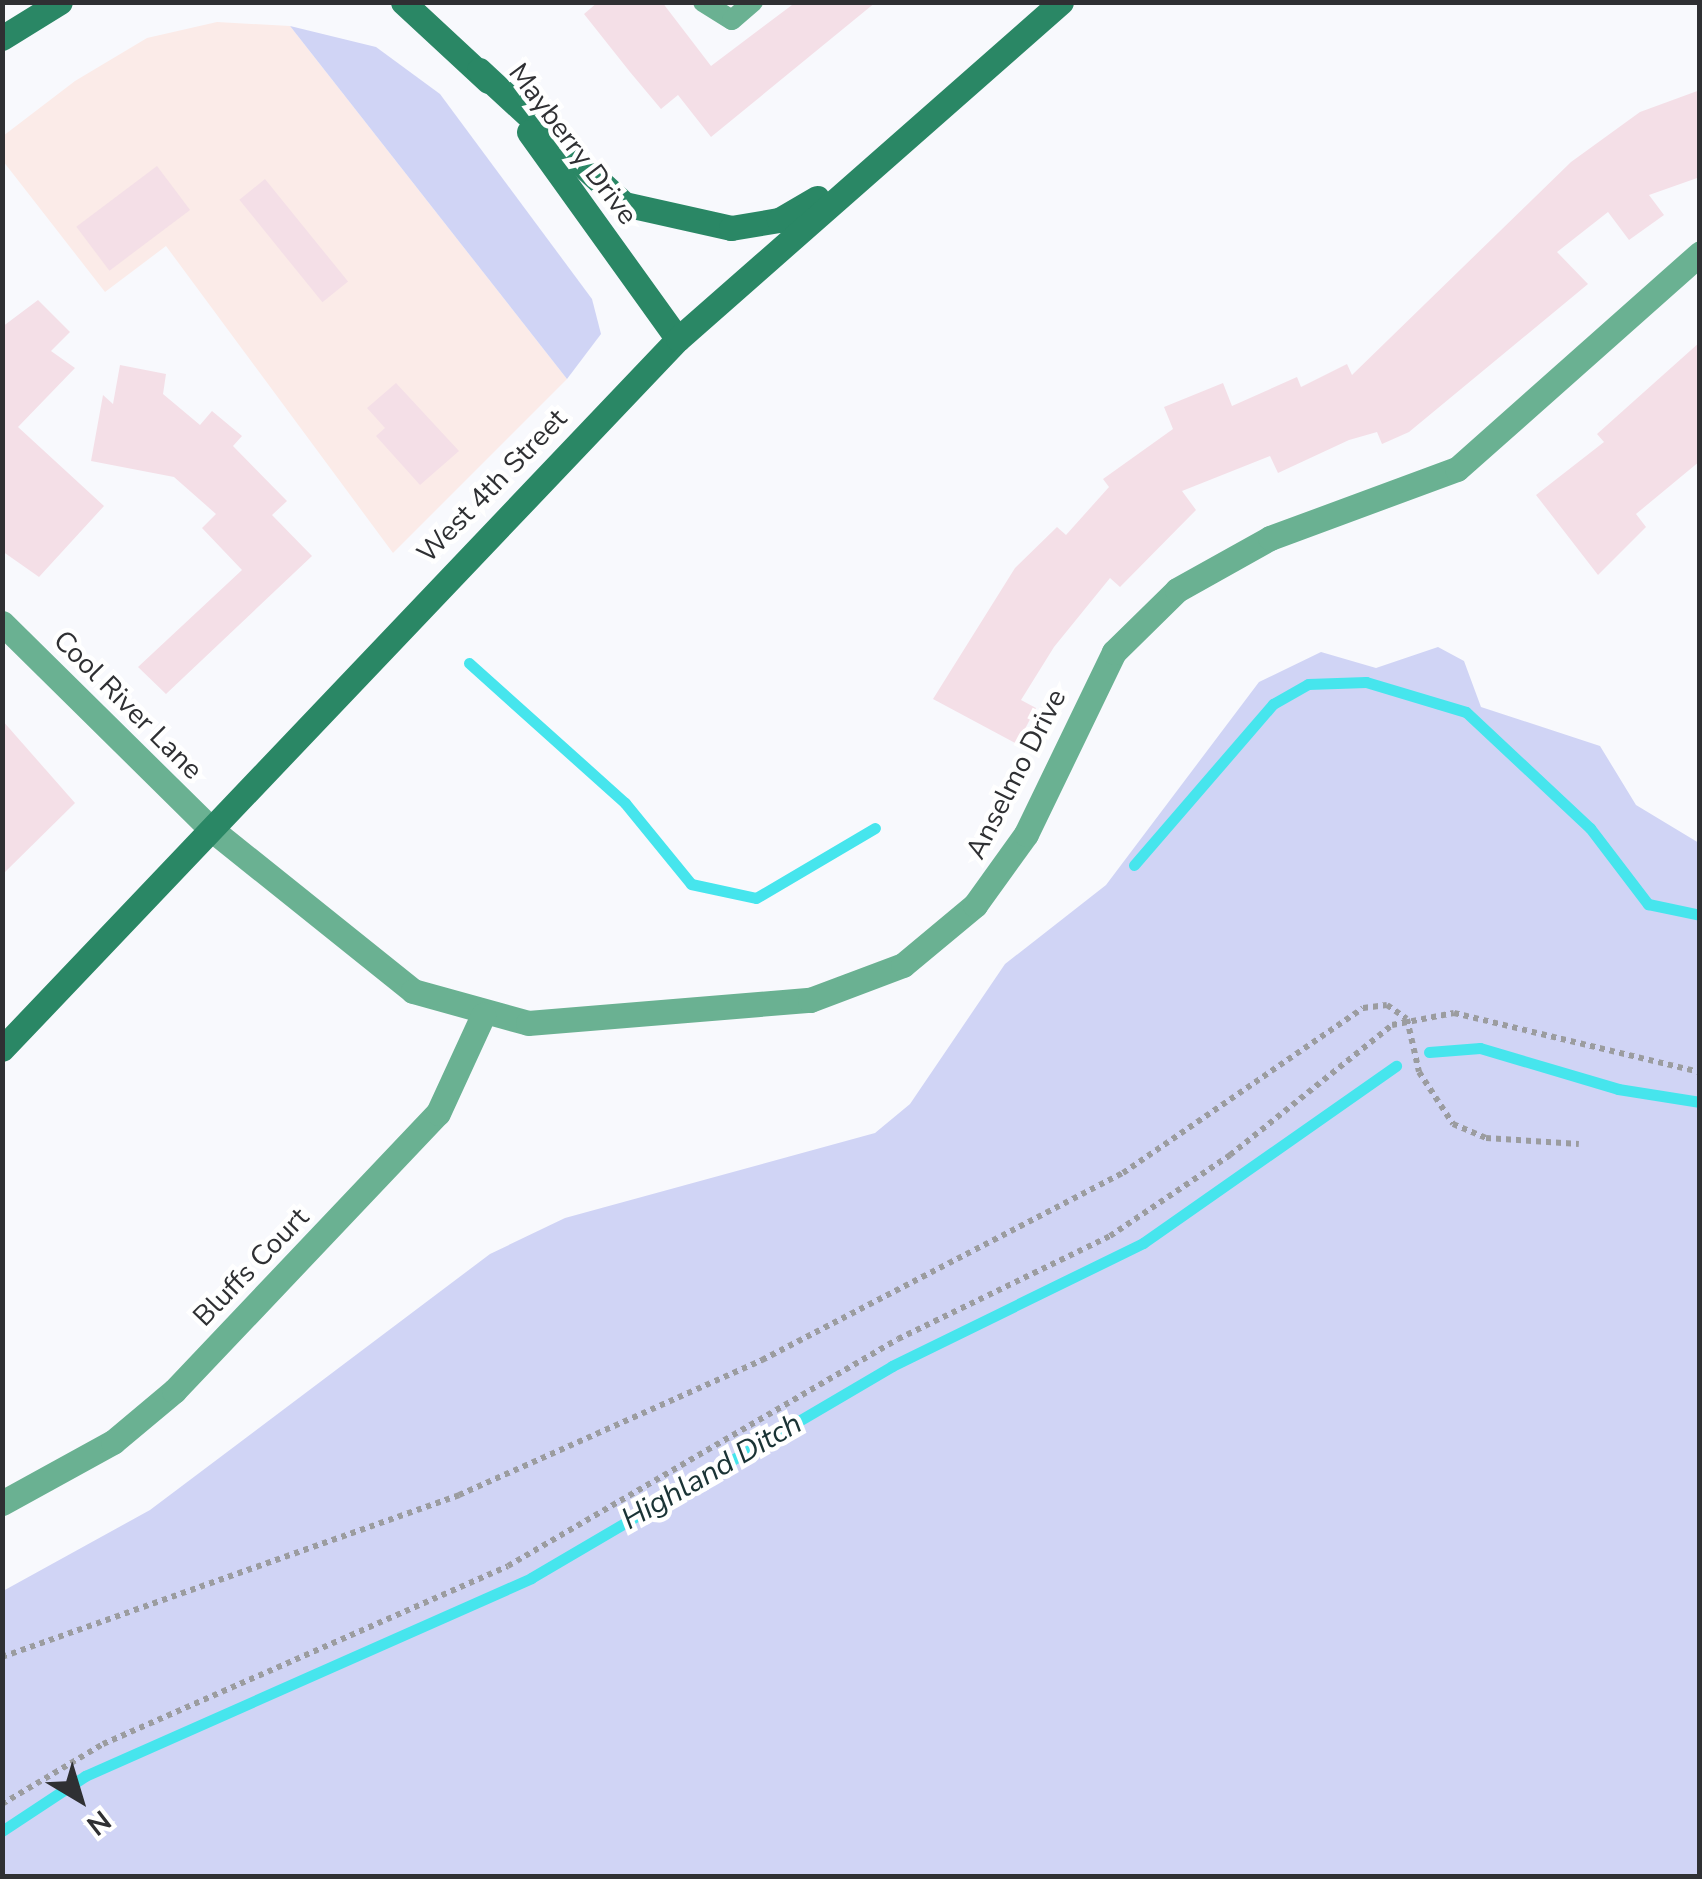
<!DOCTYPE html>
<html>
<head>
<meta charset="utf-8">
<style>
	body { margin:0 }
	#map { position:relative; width:1702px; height:1879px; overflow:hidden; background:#f8f9fd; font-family:"Nunito Sans",sans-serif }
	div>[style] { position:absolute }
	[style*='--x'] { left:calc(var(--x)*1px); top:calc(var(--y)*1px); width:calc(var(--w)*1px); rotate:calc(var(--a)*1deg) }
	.commercial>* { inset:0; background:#fbebe8 }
	.green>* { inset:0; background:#d0d4f5 }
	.stream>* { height:11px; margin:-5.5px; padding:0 5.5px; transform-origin:5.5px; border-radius:5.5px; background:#46e5ed }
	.building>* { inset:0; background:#f4dfe7; transform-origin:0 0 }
	.path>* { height:6px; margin-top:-3px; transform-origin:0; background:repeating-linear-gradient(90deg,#9b9c9f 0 5px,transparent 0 10px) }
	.service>* { height:20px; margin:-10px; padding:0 10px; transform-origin:10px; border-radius:10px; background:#6ab192 }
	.minor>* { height:25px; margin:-12.5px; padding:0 12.5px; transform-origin:12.5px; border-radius:12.5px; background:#6ab192 }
	.secondary>* { height:25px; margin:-12.5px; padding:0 12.5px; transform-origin:12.5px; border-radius:12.5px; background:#2a8765 }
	span { translate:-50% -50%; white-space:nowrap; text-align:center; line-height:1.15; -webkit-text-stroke:9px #fff; paint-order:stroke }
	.street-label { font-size:28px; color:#2f3033 }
	.water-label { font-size:30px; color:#1a3335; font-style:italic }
	.frame { position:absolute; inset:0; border:5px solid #2f3033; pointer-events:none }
	.north { position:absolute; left:30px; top:1749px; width:100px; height:100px; -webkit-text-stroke:8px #fff; paint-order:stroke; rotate:142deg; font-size:28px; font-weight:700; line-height:40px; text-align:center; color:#2f3033 }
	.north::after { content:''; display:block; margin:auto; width:35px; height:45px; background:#2f3033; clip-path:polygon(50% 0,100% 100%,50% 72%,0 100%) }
</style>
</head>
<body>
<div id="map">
	<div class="commercial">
		<i style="clip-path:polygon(217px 22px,290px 26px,567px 379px,393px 553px,166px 246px,105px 292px,3px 161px,3px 136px,75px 81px,147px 38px)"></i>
	</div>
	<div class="green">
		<i style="clip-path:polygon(290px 26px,376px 47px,440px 94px,592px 299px,601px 334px,567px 379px)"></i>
		<i style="clip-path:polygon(1438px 647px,1464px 661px,1481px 707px,1600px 746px,1636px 805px,1699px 843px,1699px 1876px,3px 1876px,3px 1591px,150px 1510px,490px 1254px,565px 1218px,875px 1133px,910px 1104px,1005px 964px,1106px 885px,1259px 682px,1321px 652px,1376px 668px)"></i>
	</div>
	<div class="stream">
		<i style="--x:469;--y:663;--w:210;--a:41.9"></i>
		<i style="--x:625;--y:803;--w:104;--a:50.8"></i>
		<i style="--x:691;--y:884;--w:66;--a:12.2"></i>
		<i style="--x:756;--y:898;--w:138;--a:-30.5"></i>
		<i style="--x:1134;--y:865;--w:213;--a:-49.2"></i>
		<i style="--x:1273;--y:704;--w:40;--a:-29.7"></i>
		<i style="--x:1308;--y:684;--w:58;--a:-2"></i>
		<i style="--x:1366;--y:682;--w:104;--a:16.7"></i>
		<i style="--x:1466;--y:712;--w:170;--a:43.1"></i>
		<i style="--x:1590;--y:828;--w:96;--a:52.7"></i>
		<i style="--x:1648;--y:904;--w:53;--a:11.9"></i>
		<i style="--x:1429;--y:1052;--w:51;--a:-4.5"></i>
		<i style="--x:1480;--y:1048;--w:144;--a:16.5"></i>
		<i style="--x:1618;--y:1089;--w:83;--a:9"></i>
		<i style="--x:2;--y:1831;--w:100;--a:-33.5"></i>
		<i style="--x:85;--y:1776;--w:488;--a:-23.9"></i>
		<i style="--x:531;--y:1578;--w:419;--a:-30.4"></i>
		<i style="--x:892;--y:1366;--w:280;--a:-26.1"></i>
		<i style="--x:1143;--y:1243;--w:309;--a:-35"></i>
	</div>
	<div class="building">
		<i style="clip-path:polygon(598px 2px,662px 2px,711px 66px,796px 2px,876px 2px,711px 137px,678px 95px,661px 109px,630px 72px,584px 14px)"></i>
		<i style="clip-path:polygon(1700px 90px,1700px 177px,1649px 195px,1664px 215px,1629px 240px,1608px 212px,1557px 252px,1588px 284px,1409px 432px,1382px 444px,1377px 432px,1349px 440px,1278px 473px,1270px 456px,1182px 491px,1196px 510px,1120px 587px,1110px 578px,1054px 647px,1021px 700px,1036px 708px,1017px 744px,933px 699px,1015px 568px,1057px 527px,1066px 535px,1109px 487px,1103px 479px,1173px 429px,1164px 407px,1223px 383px,1232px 406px,1297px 377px,1301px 387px,1347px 364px,1352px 375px,1571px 162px,1640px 112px)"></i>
		<i style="left:157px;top:166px;width:55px;height:101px;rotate:53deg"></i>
		<i style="left:265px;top:179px;width:132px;height:33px;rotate:51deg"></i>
		<i style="clip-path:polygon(38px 300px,70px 332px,51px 351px,75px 368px,18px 427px,104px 506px,39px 577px,2px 551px,2px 327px)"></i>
		<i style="clip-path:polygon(1700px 342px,1700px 461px,1636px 514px,1646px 527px,1598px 575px,1536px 495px,1604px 442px,1597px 434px)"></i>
		<i style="clip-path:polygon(120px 365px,166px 374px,163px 394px,200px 425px,212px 411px,242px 436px,233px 446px,287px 501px,272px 515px,312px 556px,166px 694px,138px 667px,242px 570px,202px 528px,216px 514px,174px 477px,91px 461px,103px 395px,113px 404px)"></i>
		<i style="clip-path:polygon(396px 383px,459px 451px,420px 485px,376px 436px,385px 428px,367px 408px)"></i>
		<i style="clip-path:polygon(2px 720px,75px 803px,2px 875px)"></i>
	</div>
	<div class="path">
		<i style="--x:2;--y:1657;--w:485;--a:-19.5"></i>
		<i style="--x:459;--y:1495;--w:332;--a:-24"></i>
		<i style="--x:762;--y:1360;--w:407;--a:-27.4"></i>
		<i style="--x:1123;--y:1173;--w:291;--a:-34.5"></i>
		<i style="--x:1363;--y:1008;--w:24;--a:-7"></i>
		<i style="--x:1387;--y:1005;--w:24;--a:35"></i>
		<i style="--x:1407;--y:1019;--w:54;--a:77.2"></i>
		<i style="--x:1419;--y:1072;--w:62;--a:56.8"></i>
		<i style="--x:1453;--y:1124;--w:36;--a:23"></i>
		<i style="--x:1486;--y:1138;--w:93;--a:3.7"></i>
		<i style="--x:2;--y:1804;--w:117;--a:-30.7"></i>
		<i style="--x:103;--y:1744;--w:442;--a:-23.7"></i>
		<i style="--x:508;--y:1566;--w:451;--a:-30.2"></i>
		<i style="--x:898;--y:1339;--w:236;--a:-25.9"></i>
		<i style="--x:1110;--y:1236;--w:145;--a:-34"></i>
		<i style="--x:1230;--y:1155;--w:208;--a:-38.7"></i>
		<i style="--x:1392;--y:1025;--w:63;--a:-11"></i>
		<i style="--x:1454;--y:1013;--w:253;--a:13.5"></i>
	</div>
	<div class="service">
		<i style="--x:703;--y:2;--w:34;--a:32"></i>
		<i style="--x:732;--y:20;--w:28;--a:-41"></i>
	</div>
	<div class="minor">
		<i style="--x:2;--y:623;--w:293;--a:44.6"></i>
		<i style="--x:211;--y:829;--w:259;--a:38.7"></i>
		<i style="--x:413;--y:991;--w:119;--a:15.5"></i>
		<i style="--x:528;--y:1023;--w:283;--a:-4.7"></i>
		<i style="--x:810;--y:1000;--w:99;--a:-20.6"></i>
		<i style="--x:903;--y:965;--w:94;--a:-39.8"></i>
		<i style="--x:975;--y:905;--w:87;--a:-54.3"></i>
		<i style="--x:1026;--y:834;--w:202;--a:-64.2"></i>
		<i style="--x:1114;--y:652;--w:88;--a:-44.5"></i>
		<i style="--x:1177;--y:590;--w:107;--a:-29.2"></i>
		<i style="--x:1270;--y:538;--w:199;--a:-20.3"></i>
		<i style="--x:1457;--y:469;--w:325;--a:-41.6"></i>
		<i style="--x:2;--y:1503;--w:127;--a:-28.8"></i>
		<i style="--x:113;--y:1442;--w:80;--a:-39.9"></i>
		<i style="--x:174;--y:1391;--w:383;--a:-46.5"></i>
		<i style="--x:438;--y:1113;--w:108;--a:-65.3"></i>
	</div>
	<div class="secondary">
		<i style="--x:403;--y:2;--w:116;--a:42.9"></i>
		<i style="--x:2;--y:38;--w:68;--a:-31.8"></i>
		<i style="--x:479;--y:70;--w:197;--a:42.7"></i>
		<i style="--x:624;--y:204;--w:110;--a:12.6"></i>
		<i style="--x:731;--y:228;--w:49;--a:-9.5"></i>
		<i style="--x:779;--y:220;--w:44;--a:-30.1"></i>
		<i style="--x:529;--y:132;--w:255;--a:54.3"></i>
		<i style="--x:2;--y:1049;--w:980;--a:-46.41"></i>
		<i style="--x:678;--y:339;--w:510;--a:-41.34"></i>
	</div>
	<div class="street-label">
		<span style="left:573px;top:144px;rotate:53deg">Mayberry Drive</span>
		<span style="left:492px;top:486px;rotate:-46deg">West 4th Street</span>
		<span style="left:128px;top:705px;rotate:45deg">Cool River Lane</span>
		<span style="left:1016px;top:774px;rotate:-63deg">Anselmo Drive</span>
		<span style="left:251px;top:1267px;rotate:-46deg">Bluffs Court</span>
	</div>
	<div class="water-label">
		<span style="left:712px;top:1472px;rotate:-30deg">Highland Ditch</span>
	</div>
	<div class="frame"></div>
	<div class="north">N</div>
</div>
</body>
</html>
